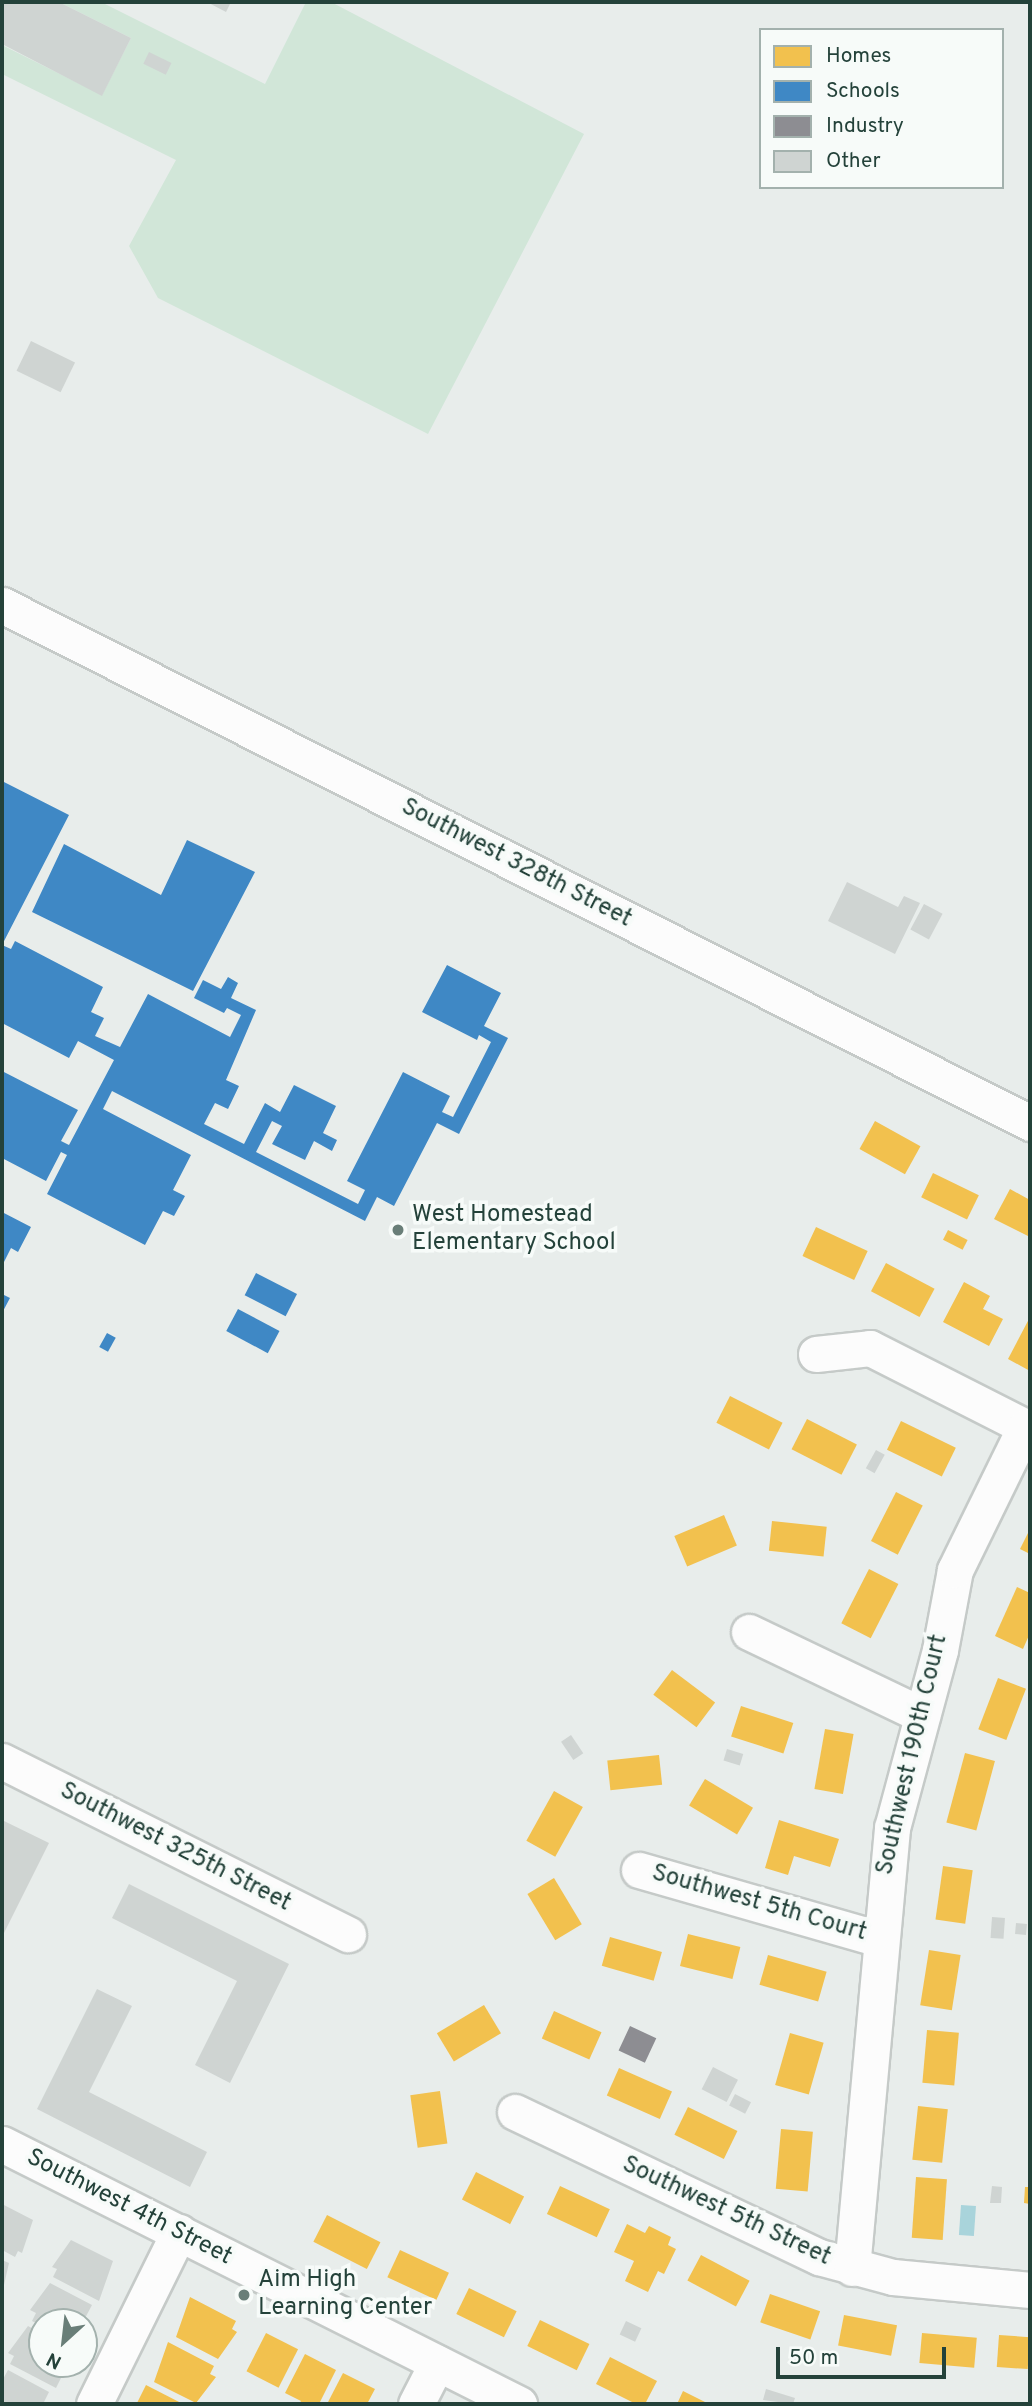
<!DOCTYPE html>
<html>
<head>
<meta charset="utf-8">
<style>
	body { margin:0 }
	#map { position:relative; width:1032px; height:2406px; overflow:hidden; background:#e8edeb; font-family:Overpass,sans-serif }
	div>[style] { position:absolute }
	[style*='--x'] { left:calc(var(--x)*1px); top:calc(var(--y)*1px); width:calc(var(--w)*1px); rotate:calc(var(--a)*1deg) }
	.green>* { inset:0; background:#d1e6d8 }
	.water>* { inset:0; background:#a9d4db; transform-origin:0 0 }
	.homes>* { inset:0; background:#f2c14e; transform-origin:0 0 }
	.schools>* { inset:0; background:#3f88c5; transform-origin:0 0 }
	.industry>* { inset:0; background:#8d8d92; transform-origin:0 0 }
	.building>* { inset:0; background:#cfd4d2; transform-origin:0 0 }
	.roads { filter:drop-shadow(2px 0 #c5cac8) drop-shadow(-2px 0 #c5cac8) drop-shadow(0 2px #c5cac8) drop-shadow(0 -2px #c5cac8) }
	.minor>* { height:35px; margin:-17.5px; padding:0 17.5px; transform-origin:17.5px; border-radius:17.5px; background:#fcfcfc }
	.dots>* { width:19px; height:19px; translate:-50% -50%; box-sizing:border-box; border:4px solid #f7fbf9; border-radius:50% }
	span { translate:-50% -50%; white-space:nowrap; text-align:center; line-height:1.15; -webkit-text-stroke:7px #f7fbf9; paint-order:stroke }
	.street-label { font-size:24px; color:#24423a }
	.poi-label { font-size:24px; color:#24423a }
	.left { translate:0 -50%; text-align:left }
	.frame { position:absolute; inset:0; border:4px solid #24423a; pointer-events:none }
	.legend { position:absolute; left:759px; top:28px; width:245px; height:161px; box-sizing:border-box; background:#f7fbf9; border:2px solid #a3b1ad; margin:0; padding:9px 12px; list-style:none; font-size:21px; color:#24423a }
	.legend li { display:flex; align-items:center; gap:14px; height:35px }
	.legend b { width:35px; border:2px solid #a3b1ad }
	.north { position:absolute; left:28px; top:2308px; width:70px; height:70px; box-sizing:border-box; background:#f7fbf9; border:2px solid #a3b1ad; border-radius:50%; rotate:207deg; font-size:19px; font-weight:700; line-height:28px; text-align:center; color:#24423a }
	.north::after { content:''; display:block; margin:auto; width:24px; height:32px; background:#697e78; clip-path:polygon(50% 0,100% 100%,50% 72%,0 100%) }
	.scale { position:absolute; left:776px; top:2347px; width:170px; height:32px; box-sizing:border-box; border:4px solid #24423a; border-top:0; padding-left:9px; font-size:21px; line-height:24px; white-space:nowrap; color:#24423a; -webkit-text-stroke:5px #f7fbf9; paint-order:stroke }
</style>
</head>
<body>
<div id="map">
	<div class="green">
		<i style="clip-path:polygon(59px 2px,101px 2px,265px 84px,306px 2px,331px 2px,584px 134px,428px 434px,158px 298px,129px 246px,176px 160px,2px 74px,2px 45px,102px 95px,131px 38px)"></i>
	</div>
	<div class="water">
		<i style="left:961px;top:2205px;width:15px;height:30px;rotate:4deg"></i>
	</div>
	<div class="homes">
		<i style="left:875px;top:1121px;width:52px;height:32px;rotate:29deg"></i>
		<i style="left:933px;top:1173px;width:51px;height:27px;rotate:26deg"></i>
		<i style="clip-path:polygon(1010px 1189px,1030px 1200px,1030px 1237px,994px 1219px)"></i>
		<i style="left:816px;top:1227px;width:57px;height:32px;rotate:25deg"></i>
		<i style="left:948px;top:1230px;width:22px;height:11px;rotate:27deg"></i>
		<i style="left:886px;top:1263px;width:55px;height:32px;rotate:28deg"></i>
		<i style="clip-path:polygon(964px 1282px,990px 1296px,983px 1309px,1003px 1319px,989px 1346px,943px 1322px)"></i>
		<i style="clip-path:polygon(1030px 1317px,1030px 1371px,1008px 1359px)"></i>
		<i style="left:730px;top:1396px;width:59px;height:30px;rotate:27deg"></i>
		<i style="left:807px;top:1419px;width:56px;height:34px;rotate:27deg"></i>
		<i style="left:901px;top:1421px;width:61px;height:32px;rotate:26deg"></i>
		<i style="left:896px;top:1492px;width:30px;height:55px;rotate:27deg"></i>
		<i style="left:724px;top:1515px;width:33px;height:54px;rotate:67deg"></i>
		<i style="left:772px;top:1521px;width:55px;height:30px;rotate:6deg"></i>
		<i style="clip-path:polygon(1030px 1529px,1030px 1554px,1020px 1549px)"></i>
		<i style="left:869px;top:1569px;width:33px;height:61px;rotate:27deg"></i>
		<i style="clip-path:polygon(1017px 1587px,1030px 1593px,1030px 1633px,1023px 1649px,995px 1636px)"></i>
		<i style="left:672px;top:1670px;width:54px;height:31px;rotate:37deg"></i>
		<i style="left:998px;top:1678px;width:30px;height:55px;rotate:21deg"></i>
		<i style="left:741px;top:1706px;width:55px;height:32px;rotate:18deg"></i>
		<i style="left:825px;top:1729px;width:29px;height:61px;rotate:10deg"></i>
		<i style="left:965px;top:1753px;width:31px;height:72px;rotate:15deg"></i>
		<i style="left:659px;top:1755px;width:30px;height:52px;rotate:84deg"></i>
		<i style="left:705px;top:1779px;width:56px;height:31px;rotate:31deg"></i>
		<i style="left:554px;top:1791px;width:33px;height:57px;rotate:29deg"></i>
		<i style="clip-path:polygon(779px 1820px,839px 1839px,830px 1867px,794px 1856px,788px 1875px,765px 1868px)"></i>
		<i style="left:943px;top:1866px;width:30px;height:54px;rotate:8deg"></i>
		<i style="left:554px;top:1878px;width:54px;height:31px;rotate:59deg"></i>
		<i style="left:688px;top:1934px;width:54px;height:33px;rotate:14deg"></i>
		<i style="left:610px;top:1937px;width:54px;height:30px;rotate:16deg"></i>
		<i style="left:929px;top:1950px;width:32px;height:56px;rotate:9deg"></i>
		<i style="left:768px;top:1955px;width:61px;height:31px;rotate:16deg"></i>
		<i style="left:484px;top:2005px;width:33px;height:55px;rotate:59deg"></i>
		<i style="left:554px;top:2011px;width:52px;height:30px;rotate:24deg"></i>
		<i style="left:927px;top:2030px;width:32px;height:53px;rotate:5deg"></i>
		<i style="left:790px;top:2033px;width:35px;height:54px;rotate:16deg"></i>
		<i style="left:619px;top:2068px;width:58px;height:30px;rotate:24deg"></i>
		<i style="left:440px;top:2091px;width:53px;height:30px;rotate:82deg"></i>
		<i style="left:918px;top:2106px;width:30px;height:54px;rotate:6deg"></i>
		<i style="left:688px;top:2107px;width:55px;height:31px;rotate:26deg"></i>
		<i style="left:781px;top:2129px;width:32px;height:60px;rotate:5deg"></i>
		<i style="left:476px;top:2172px;width:54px;height:31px;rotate:27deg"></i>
		<i style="left:916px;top:2177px;width:31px;height:61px;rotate:4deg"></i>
		<i style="left:560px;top:2186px;width:55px;height:31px;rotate:25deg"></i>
		<i style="clip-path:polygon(1025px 2187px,1030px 2187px,1030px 2204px,1024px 2203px)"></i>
		<i style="left:327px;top:2215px;width:60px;height:30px;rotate:27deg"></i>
		<i style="clip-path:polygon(627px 2224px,645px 2233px,649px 2226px,671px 2237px,668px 2245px,676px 2249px,664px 2274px,658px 2271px,648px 2292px,625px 2281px,634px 2261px,614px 2252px)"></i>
		<i style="left:400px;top:2250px;width:54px;height:30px;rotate:25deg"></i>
		<i style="left:701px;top:2255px;width:55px;height:29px;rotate:28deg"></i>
		<i style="left:469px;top:2288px;width:53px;height:29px;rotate:26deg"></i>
		<i style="left:770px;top:2294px;width:53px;height:30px;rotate:19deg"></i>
		<i style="clip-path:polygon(190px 2297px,236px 2321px,232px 2329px,237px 2332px,218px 2359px,176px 2337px)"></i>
		<i style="left:844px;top:2315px;width:54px;height:31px;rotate:11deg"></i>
		<i style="left:540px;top:2320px;width:55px;height:29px;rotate:26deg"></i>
		<i style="left:266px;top:2333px;width:36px;height:43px;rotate:27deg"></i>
		<i style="left:922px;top:2333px;width:55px;height:30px;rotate:5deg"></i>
		<i style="left:999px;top:2335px;width:31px;height:32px;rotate:4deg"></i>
		<i style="clip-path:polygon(168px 2342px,214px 2366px,210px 2374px,216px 2377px,196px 2403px,154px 2382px)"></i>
		<i style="clip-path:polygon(305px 2354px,336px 2370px,319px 2404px,299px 2404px,301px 2401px,285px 2393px)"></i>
		<i style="clip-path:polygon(610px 2357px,657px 2381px,645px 2404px,636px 2404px,596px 2384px)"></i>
		<i style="clip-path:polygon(343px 2373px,375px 2389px,367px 2404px,327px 2404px)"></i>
		<i style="clip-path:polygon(146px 2385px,183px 2404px,137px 2403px)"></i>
		<i style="clip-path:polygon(683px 2391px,709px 2404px,677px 2404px)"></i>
	</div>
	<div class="schools">
		<i style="clip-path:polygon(2px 781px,69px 815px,2px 945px,11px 949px,15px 941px,103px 987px,91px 1012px,104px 1018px,95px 1036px,120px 1047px,148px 994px,230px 1037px,241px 1015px,227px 1008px,224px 1013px,194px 998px,203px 980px,221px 989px,228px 977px,238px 983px,231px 998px,256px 1010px,226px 1080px,239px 1086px,228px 1109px,215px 1103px,204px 1124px,244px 1144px,265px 1103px,280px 1112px,294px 1085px,336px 1106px,323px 1133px,337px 1140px,332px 1151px,314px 1141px,305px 1160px,272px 1144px,282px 1126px,272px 1121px,256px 1152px,358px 1204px,365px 1190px,347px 1181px,403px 1072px,450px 1096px,442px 1112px,453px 1117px,491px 1042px,479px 1035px,477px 1040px,422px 1012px,447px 965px,501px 993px,484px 1026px,508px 1038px,459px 1134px,437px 1123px,394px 1206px,377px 1197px,365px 1221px,112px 1091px,103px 1109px,191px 1155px,173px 1190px,185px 1196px,174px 1216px,163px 1211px,145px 1245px,47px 1194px,67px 1155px,61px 1152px,46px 1181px,2px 1158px,2px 1071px,78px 1110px,61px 1141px,69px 1145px,114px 1060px,78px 1041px,69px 1058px,2px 1023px)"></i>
		<i style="clip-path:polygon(187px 840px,255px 872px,193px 991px,32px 912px,64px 844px,161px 895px)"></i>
		<i style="clip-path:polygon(2px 1212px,31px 1227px,18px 1252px,11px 1248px,2px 1266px)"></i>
		<i style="left:256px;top:1273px;width:46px;height:25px;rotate:27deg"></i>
		<i style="clip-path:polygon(2px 1294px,10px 1298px,2px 1313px)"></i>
		<i style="left:238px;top:1309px;width:47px;height:25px;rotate:28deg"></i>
		<i style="left:107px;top:1333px;width:10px;height:16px;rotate:29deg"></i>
	</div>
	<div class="industry">
		<i style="left:630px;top:2026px;width:29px;height:27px;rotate:25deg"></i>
	</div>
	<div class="building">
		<i style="clip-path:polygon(2px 2px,59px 2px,131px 38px,102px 96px,2px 44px)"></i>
		<i style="clip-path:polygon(207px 2px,231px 2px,226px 12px)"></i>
		<i style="left:149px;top:52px;width:25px;height:13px;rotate:26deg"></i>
		<i style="left:31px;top:341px;width:49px;height:33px;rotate:26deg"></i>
		<i style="clip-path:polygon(847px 882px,898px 907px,904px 896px,920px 903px,895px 954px,828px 921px)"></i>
		<i style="left:924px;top:904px;width:21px;height:29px;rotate:28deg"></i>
		<i style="left:876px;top:1450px;width:10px;height:21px;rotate:29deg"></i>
		<i style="left:571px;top:1735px;width:22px;height:12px;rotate:56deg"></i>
		<i style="left:727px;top:1749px;width:17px;height:12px;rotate:17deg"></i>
		<i style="clip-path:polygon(2px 1820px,49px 1843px,2px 1937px)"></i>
		<i style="clip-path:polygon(129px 1884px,289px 1964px,230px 2083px,195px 2065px,237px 1981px,112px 1918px)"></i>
		<i style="left:992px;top:1917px;width:13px;height:21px;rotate:4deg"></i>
		<i style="left:1016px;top:1923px;width:11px;height:11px;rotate:5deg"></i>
		<i style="clip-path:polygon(97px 1989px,132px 2006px,89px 2092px,207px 2152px,190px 2187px,37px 2109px)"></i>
		<i style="left:713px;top:2067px;width:28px;height:25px;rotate:27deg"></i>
		<i style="left:735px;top:2094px;width:18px;height:13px;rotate:27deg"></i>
		<i style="clip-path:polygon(992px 2186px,1002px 2187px,1001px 2203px,990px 2203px)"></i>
		<i style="clip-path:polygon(2px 2204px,33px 2220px,22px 2253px,18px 2251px,15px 2257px,2px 2250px)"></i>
		<i style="clip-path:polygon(71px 2240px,113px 2261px,99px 2301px,53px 2277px,57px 2269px,52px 2267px)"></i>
		<i style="clip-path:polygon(2px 2260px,9px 2263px,4px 2285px,2px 2283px)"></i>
		<i style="clip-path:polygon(50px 2283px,92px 2305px,83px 2322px,42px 2322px,42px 2326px,32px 2321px,36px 2313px,30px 2310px)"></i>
		<i style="left:626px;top:2321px;width:17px;height:15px;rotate:25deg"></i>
		<i style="clip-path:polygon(28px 2326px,42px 2334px,42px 2364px,62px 2364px,65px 2370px,56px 2388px,10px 2364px,14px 2356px,8px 2353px)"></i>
		<i style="clip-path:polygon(8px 2370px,49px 2392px,43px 2404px,2px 2404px,2px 2381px)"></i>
		<i style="clip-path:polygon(766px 2389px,795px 2398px,793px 2404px,763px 2400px)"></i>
	</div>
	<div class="roads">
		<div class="minor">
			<i style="--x:2;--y:605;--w:1151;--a:26.74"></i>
			<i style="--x:816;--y:1354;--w:54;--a:-6.3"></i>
			<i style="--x:870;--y:1348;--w:179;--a:26.9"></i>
			<i style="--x:749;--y:1632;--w:192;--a:25.6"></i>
			<i style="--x:2;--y:1761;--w:387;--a:26.6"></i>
			<i style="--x:639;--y:1870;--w:250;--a:16"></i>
			<i style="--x:515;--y:2112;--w:337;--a:25.5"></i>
			<i style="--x:819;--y:2257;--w:77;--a:15.1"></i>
			<i style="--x:893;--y:2277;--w:138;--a:5.4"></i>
			<i style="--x:2;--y:2144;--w:579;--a:26.7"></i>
			<i style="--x:852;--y:2268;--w:442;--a:-84.8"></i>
			<i style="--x:892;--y:1828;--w:184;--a:-74.9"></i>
			<i style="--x:940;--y:1650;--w:81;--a:-79.4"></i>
			<i style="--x:955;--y:1570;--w:159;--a:-63.9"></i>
			<i style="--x:94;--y:2404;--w:192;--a:-63.7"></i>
			<i style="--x:416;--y:2404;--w:46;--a:-62.9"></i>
		</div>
	</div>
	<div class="dots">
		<i style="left:398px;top:1230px;background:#697e78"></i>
		<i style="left:244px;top:2295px;background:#697e78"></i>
	</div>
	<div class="street-label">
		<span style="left:516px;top:864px;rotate:27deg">Southwest 328th Street</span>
		<span style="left:913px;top:1755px;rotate:-77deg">Southwest 190th Court</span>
		<span style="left:175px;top:1848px;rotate:27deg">Southwest 325th Street</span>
		<span style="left:759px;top:1904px;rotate:16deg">Southwest 5th Court</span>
		<span style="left:129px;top:2208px;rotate:27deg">Southwest 4th Street</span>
		<span style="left:726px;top:2212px;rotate:25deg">Southwest 5th Street</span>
	</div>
	<div class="poi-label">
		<span class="left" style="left:412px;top:1230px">West Homestead<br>Elementary School</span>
		<span class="left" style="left:258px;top:2295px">Aim High<br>Learning Center</span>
	</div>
	<div class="frame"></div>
	<ul class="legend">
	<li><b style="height:19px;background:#f2c14e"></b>Homes</li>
	<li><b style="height:19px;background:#3f88c5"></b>Schools</li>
	<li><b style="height:19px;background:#8d8d92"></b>Industry</li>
	<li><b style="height:19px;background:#cfd4d2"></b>Other</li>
	</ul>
	<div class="north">N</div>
	<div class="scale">50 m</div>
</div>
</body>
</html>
